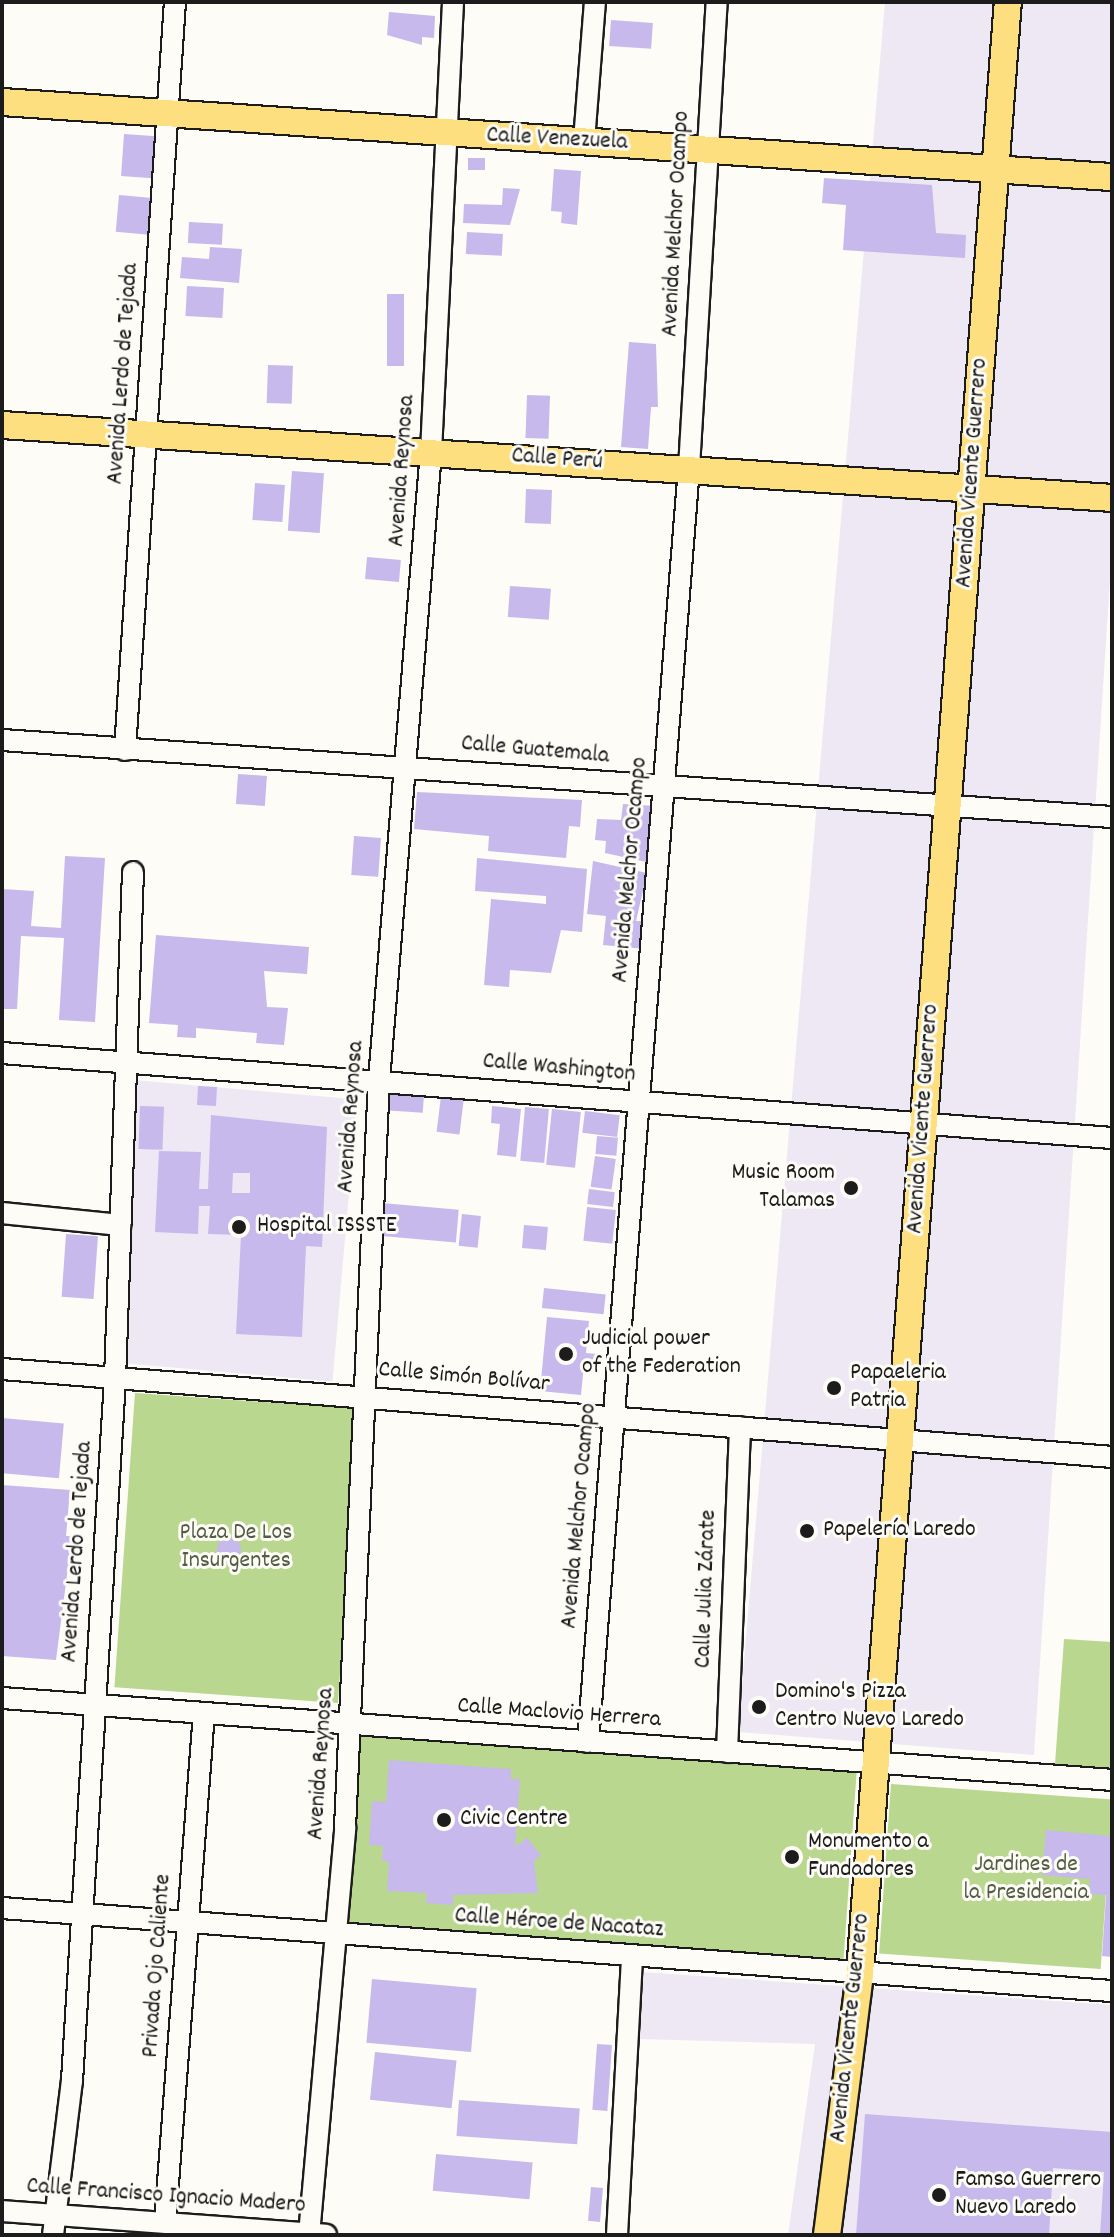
<!DOCTYPE html>
<html>
<head>
<meta charset="utf-8">
<style>
	body { margin:0 }
	#map { position:relative; width:1114px; height:2237px; overflow:hidden; background:#fdfcf7; font-family:Dekko,sans-serif }
	div>[style] { position:absolute }
	[style*='--x'] { left:calc(var(--x)*1px); top:calc(var(--y)*1px); width:calc(var(--w)*1px); rotate:calc(var(--a)*1deg) }
	.built>* { inset:0; background:#ede8f3; transform-origin:0 0 }
	.green>* { inset:0; background:#b9d78f; transform-origin:0 0 }
	.building>* { inset:0; background:#c7b9eb; transform-origin:0 0 }
	.round { border-radius:50% }
	.roads { filter:drop-shadow(2px 0 #1c1c1c) drop-shadow(-2px 0 #1c1c1c) drop-shadow(0 2px #1c1c1c) drop-shadow(0 -2px #1c1c1c) }
	.minor>* { height:20px; margin:-10px; padding:0 10px; transform-origin:10px; border-radius:10px; background:#fdfcf7 }
	.major>* { height:26px; margin:-13px; padding:0 13px; transform-origin:13px; border-radius:13px; background:#fedf80 }
	.dots>* { width:22px; height:22px; translate:-50% -50%; box-sizing:border-box; border:4px solid #fdfcf7; border-radius:50% }
	span { translate:-50% -50%; white-space:nowrap; text-align:center; line-height:1.15; -webkit-text-stroke:6px #fdfcf7; paint-order:stroke }
	.street-label { font-size:24px; color:#1c1c1c }
	.poi-label { font-size:24px; color:#1c1c1c }
	.right { translate:-100% -50%; text-align:right }
	.left { translate:0 -50%; text-align:left }
	.park-label { font-size:24px; color:#535d44 }
	.frame { position:absolute; inset:0; border:4px solid #1c1c1c; pointer-events:none }
</style>
</head>
<body>
<div id="map">
	<div class="built">
		<i style="clip-path:polygon(885px 2px,1112px 2px,1112px 548px,1034px 1755px,738px 1732px)"></i>
		<i style="left:134px;top:1080px;width:224px;height:283px;rotate:5deg"></i>
		<i style="clip-path:polygon(642px 1972px,1112px 2005px,1112px 2235px,788px 2235px,815px 2044px,639px 2039px)"></i>
	</div>
	<div class="green">
		<i style="left:135px;top:1393px;width:224px;height:295px;rotate:4deg"></i>
		<i style="clip-path:polygon(1064px 1639px,1112px 1642px,1112px 1768px,1055px 1764px)"></i>
		<i style="left:359px;top:1735px;width:499px;height:193px;rotate:4deg"></i>
		<i style="left:891px;top:1784px;width:222px;height:170px;rotate:4deg"></i>
	</div>
	<div class="building">
		<i style="clip-path:polygon(389px 12px,435px 16px,434px 38px,422px 37px,422px 45px,387px 35px)"></i>
		<i style="left:611px;top:20px;width:42px;height:26px;rotate:4deg"></i>
		<i style="left:124px;top:134px;width:32px;height:42px;rotate:4deg"></i>
		<i style="left:468px;top:158px;width:17px;height:12px"></i>
		<i style="clip-path:polygon(554px 169px,581px 171px,577px 225px,561px 223px,562px 212px,551px 211px)"></i>
		<i style="clip-path:polygon(824px 178px,932px 185px,936px 233px,966px 235px,965px 258px,843px 250px,846px 205px,822px 203px)"></i>
		<i style="clip-path:polygon(503px 188px,520px 189px,510px 225px,463px 223px,464px 204px,502px 205px)"></i>
		<i style="left:119px;top:195px;width:36px;height:37px;rotate:5deg"></i>
		<i style="left:189px;top:222px;width:34px;height:21px;rotate:3deg"></i>
		<i style="left:467px;top:232px;width:36px;height:22px;rotate:3deg"></i>
		<i style="clip-path:polygon(210px 247px,242px 249px,239px 283px,180px 278px,182px 257px,209px 259px)"></i>
		<i style="left:187px;top:286px;width:37px;height:30px;rotate:3deg"></i>
		<i style="left:387px;top:294px;width:17px;height:72px"></i>
		<i style="clip-path:polygon(629px 342px,656px 344px,658px 407px,651px 407px,648px 449px,621px 447px)"></i>
		<i style="left:268px;top:365px;width:25px;height:38px;rotate:2deg"></i>
		<i style="left:527px;top:395px;width:23px;height:43px;rotate:2deg"></i>
		<i style="left:292px;top:471px;width:32px;height:60px;rotate:4deg"></i>
		<i style="left:255px;top:483px;width:30px;height:37px;rotate:4deg"></i>
		<i style="left:526px;top:489px;width:26px;height:34px;rotate:2deg"></i>
		<i style="left:367px;top:557px;width:34px;height:22px;rotate:5deg"></i>
		<i style="left:510px;top:586px;width:41px;height:31px;rotate:4deg"></i>
		<i style="left:238px;top:774px;width:29px;height:30px;rotate:4deg"></i>
		<i style="clip-path:polygon(417px 792px,582px 800px,580px 827px,569px 826px,566px 858px,488px 851px,489px 836px,414px 829px)"></i>
		<i style="clip-path:polygon(623px 804px,655px 806px,651px 863px,605px 853px,606px 841px,595px 840px,597px 819px,621px 820px)"></i>
		<i style="left:354px;top:836px;width:27px;height:39px;rotate:4deg"></i>
		<i style="clip-path:polygon(65px 856px,105px 858px,95px 1022px,59px 1020px,64px 938px,21px 936px,17px 1009px,2px 1009px,2px 889px,34px 891px,31px 926px,61px 928px)"></i>
		<i style="clip-path:polygon(477px 858px,587px 869px,582px 932px,561px 930px,551px 973px,510px 970px,509px 987px,484px 985px,491px 899px,546px 904px,546px 896px,475px 891px)"></i>
		<i style="clip-path:polygon(593px 861px,647px 873px,636px 921px,648px 921px,645px 949px,603px 945px,606px 916px,587px 914px)"></i>
		<i style="clip-path:polygon(156px 935px,309px 947px,307px 974px,264px 971px,267px 1007px,288px 1008px,284px 1045px,256px 1043px,257px 1033px,196px 1028px,196px 1038px,177px 1037px,178px 1025px,149px 1023px)"></i>
		<i style="left:198px;top:1086px;width:19px;height:19px;rotate:3deg"></i>
		<i style="left:383px;top:1093px;width:41px;height:17px;rotate:4deg"></i>
		<i style="left:441px;top:1096px;width:23px;height:36px;rotate:7deg"></i>
		<i style="left:140px;top:1106px;width:24px;height:43px;rotate:2deg"></i>
		<i style="clip-path:polygon(492px 1106px,521px 1109px,516px 1157px,497px 1155px,500px 1124px,491px 1123px)"></i>
		<i style="left:525px;top:1107px;width:24px;height:54px;rotate:5deg"></i>
		<i style="left:552px;top:1109px;width:29px;height:56px;rotate:6deg"></i>
		<i style="left:585px;top:1111px;width:35px;height:22px;rotate:7deg"></i>
		<i style="clip-path:polygon(evenodd,211px 1115px,327px 1127px,322px 1247px,306px 1246px,302px 1337px,236px 1334px,241px 1235px,208px 1234px,210px 1206px,199px 1206px,198px 1234px,155px 1232px,159px 1151px,201px 1152px,199px 1189px,208px 1189px,211px 1115px,233px 1173px,250px 1173px,250px 1193px,232px 1193px,233px 1173px)"></i>
		<i style="left:597px;top:1136px;width:21px;height:18px;rotate:5deg"></i>
		<i style="left:595px;top:1156px;width:21px;height:31px;rotate:8deg"></i>
		<i style="left:589px;top:1189px;width:26px;height:15px;rotate:7deg"></i>
		<i style="left:382px;top:1203px;width:77px;height:33px;rotate:5deg"></i>
		<i style="left:587px;top:1207px;width:29px;height:34px;rotate:6deg"></i>
		<i style="left:462px;top:1214px;width:19px;height:32px;rotate:6deg"></i>
		<i style="left:524px;top:1225px;width:24px;height:23px;rotate:5deg"></i>
		<i style="left:66px;top:1234px;width:32px;height:63px;rotate:4deg"></i>
		<i style="left:544px;top:1288px;width:62px;height:20px;rotate:6deg"></i>
		<i style="clip-path:polygon(547px 1317px,589px 1321px,586px 1353px,597px 1354px,596px 1365px,584px 1364px,581px 1395px,540px 1391px)"></i>
		<i style="left:2px;top:1418px;width:62px;height:55px;rotate:5deg"></i>
		<i style="clip-path:polygon(2px 1485px,70px 1490px,66px 1536px,72px 1536px,56px 1660px,2px 1656px)"></i>
		<i class="round" style="left:217px;top:1538px;width:24px;height:24px"></i>
		<i style="clip-path:polygon(389px 1760px,511px 1769px,511px 1779px,520px 1779px,515px 1847px,527px 1838px,541px 1855px,534px 1861px,538px 1893px,453px 1895px,453px 1905px,426px 1903px,427px 1893px,387px 1891px,389px 1862px,382px 1861px,383px 1846px,369px 1845px,372px 1801px,386px 1802px)"></i>
		<i style="clip-path:polygon(1046px 1830px,1112px 1836px,1112px 1957px,1102px 1956px,1106px 1895px,1089px 1894px,1090px 1879px,1042px 1875px)"></i>
		<i style="left:372px;top:1979px;width:105px;height:64px;rotate:5deg"></i>
		<i style="left:597px;top:2044px;width:15px;height:66px;rotate:4deg"></i>
		<i style="left:375px;top:2052px;width:82px;height:48px;rotate:6deg"></i>
		<i style="left:459px;top:2100px;width:121px;height:36px;rotate:4deg"></i>
		<i style="clip-path:polygon(865px 2114px,1112px 2132px,1112px 2235px,1100px 2235px,1104px 2172px,1053px 2168px,1049px 2235px,856px 2235px)"></i>
		<i style="left:436px;top:2154px;width:97px;height:37px;rotate:5deg"></i>
		<i style="left:591px;top:2187px;width:12px;height:34px;rotate:5deg"></i>
	</div>
	<div class="roads">
		<div class="minor">
			<i style="--x:584;--y:141;--w:139;--a:-85.5"></i>
			<i style="--x:2;--y:740;--w:1113;--a:3.97"></i>
			<i style="--x:125;--y:750;--w:750;--a:-86.18"></i>
			<i style="--x:2;--y:1053;--w:1113;--a:4.38"></i>
			<i style="--x:2;--y:1213;--w:119;--a:5.8"></i>
			<i style="--x:2;--y:1369;--w:1113;--a:4.53"></i>
			<i style="--x:2;--y:1698;--w:1113;--a:4.22"></i>
			<i style="--x:588;--y:1742;--w:1278;--a:-85.47"></i>
			<i style="--x:689;--y:468;--w:467;--a:-86.6"></i>
			<i style="--x:727;--y:1752;--w:325;--a:-87.7"></i>
			<i style="--x:2;--y:1908;--w:1113;--a:4.28"></i>
			<i style="--x:2;--y:2211;--w:325;--a:4.2"></i>
			<i style="--x:165;--y:2222;--w:510;--a:-85.62"></i>
			<i style="--x:53;--y:2235;--w:155;--a:-83"></i>
			<i style="--x:72;--y:2081;--w:703;--a:-86.49"></i>
			<i style="--x:115;--y:1379;--w:507;--a:-87.97"></i>
			<i style="--x:309;--y:2235;--w:409;--a:-84.9"></i>
			<i style="--x:345;--y:1828;--w:749;--a:-87.4"></i>
			<i style="--x:379;--y:1080;--w:630;--a:-85.27"></i>
			<i style="--x:431;--y:452;--w:451;--a:-87.2"></i>
			<i style="--x:617;--y:2235;--w:280;--a:-86.9"></i>
		</div>
		<div class="major">
			<i style="--x:2;--y:102;--w:1113;--a:3.87"></i>
			<i style="--x:2;--y:425;--w:1112;--a:3.76"></i>
			<i style="--x:827;--y:2235;--w:264;--a:-82.8"></i>
			<i style="--x:860;--y:1973;--w:1977;--a:-85.71"></i>
		</div>
	</div>
	<div class="dots">
		<i style="left:851px;top:1188px;background:#1c1c1c"></i>
		<i style="left:239px;top:1227px;background:#1c1c1c"></i>
		<i style="left:566px;top:1354px;background:#1c1c1c"></i>
		<i style="left:834px;top:1388px;background:#1c1c1c"></i>
		<i style="left:807px;top:1531px;background:#1c1c1c"></i>
		<i style="left:759px;top:1707px;background:#1c1c1c"></i>
		<i style="left:444px;top:1820px;background:#1c1c1c"></i>
		<i style="left:792px;top:1857px;background:#1c1c1c"></i>
		<i style="left:939px;top:2195px;background:#1c1c1c"></i>
	</div>
	<div class="street-label">
		<span style="left:557px;top:140px;rotate:3deg">Calle Venezuela</span>
		<span style="left:677px;top:224px;rotate:-87deg">Avenida Melchor Ocampo</span>
		<span style="left:124px;top:374px;rotate:-86deg">Avenida Lerdo de Tejada</span>
		<span style="left:557px;top:460px;rotate:4deg">Calle Perú</span>
		<span style="left:403px;top:471px;rotate:-86deg">Avenida Reynosa</span>
		<span style="left:973px;top:473px;rotate:-86deg">Avenida Vicente Guerrero</span>
		<span style="left:535px;top:751px;rotate:5deg">Calle Guatemala</span>
		<span style="left:631px;top:870px;rotate:-85deg">Avenida Melchor Ocampo</span>
		<span style="left:559px;top:1069px;rotate:5deg">Calle Washington</span>
		<span style="left:352px;top:1117px;rotate:-86deg">Avenida Reynosa</span>
		<span style="left:924px;top:1119px;rotate:-86deg">Avenida Vicente Guerrero</span>
		<span style="left:464px;top:1378px;rotate:5deg">Calle Simón Bolívar</span>
		<span style="left:580px;top:1516px;rotate:-85deg">Avenida Melchor Ocampo</span>
		<span style="left:78px;top:1552px;rotate:-86deg">Avenida Lerdo de Tejada</span>
		<span style="left:707px;top:1589px;rotate:-88deg">Calle Julia Zárate</span>
		<span style="left:559px;top:1714px;rotate:4deg">Calle Maclovio Herrera</span>
		<span style="left:322px;top:1764px;rotate:-86deg">Avenida Reynosa</span>
		<span style="left:559px;top:1924px;rotate:4deg">Calle Héroe de Nacataz</span>
		<span style="left:158px;top:1966px;rotate:-86deg">Privada Ojo Caliente</span>
		<span style="left:851px;top:2028px;rotate:-84deg">Avenida Vicente Guerrero</span>
		<span style="left:166px;top:2197px;rotate:4deg">Calle Francisco Ignacio Madero</span>
	</div>
	<div class="poi-label">
		<span class="right" style="left:835px;top:1188px">Music Room<br>Talamas</span>
		<span class="left" style="left:257px;top:1227px">Hospital ISSSTE</span>
		<span class="left" style="left:582px;top:1354px">Judicial power<br>of the Federation</span>
		<span class="left" style="left:850px;top:1388px">Papaeleria<br>Patria</span>
		<span class="left" style="left:823px;top:1531px">Papelería Laredo</span>
		<span class="left" style="left:775px;top:1707px">Domino's Pizza<br>Centro Nuevo Laredo</span>
		<span class="left" style="left:460px;top:1820px">Civic Centre</span>
		<span class="left" style="left:808px;top:1857px">Monumento a<br>Fundadores</span>
		<span class="left" style="left:955px;top:2195px">Famsa Guerrero<br>Nuevo Laredo</span>
	</div>
	<div class="park-label">
		<span style="left:236px;top:1548px">Plaza De Los<br>Insurgentes</span>
		<span style="left:1026px;top:1880px">Jardines de<br>la Presidencia</span>
	</div>
	<div class="frame"></div>
</div>
</body>
</html>
